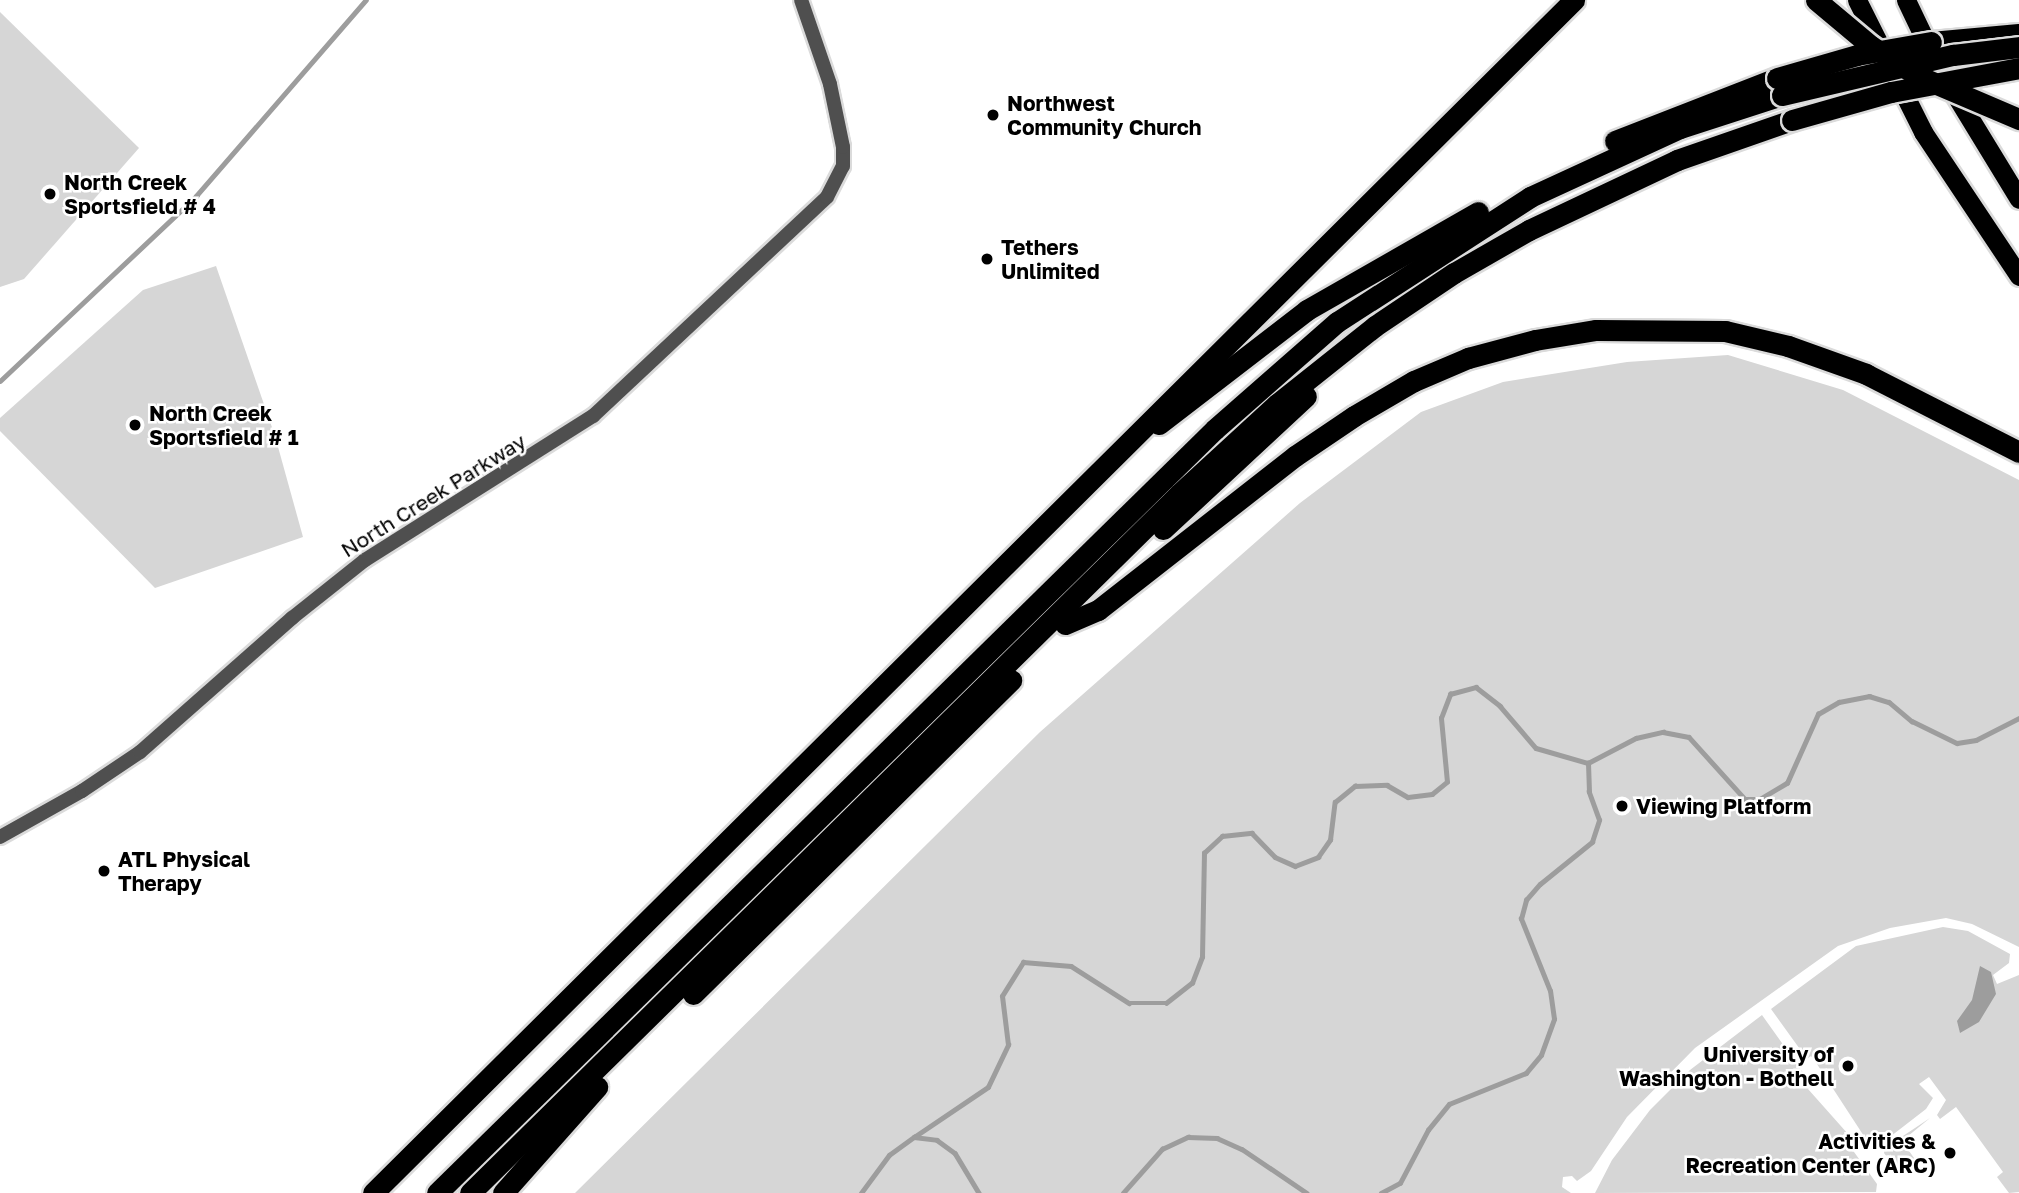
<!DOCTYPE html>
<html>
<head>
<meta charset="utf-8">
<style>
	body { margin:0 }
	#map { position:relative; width:2019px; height:1193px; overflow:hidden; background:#fff; font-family:"Golos Text",sans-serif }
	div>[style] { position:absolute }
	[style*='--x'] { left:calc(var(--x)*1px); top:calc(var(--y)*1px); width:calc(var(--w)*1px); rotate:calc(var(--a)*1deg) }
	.green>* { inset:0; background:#d6d6d6 }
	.water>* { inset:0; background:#9d9d9d }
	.stream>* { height:4.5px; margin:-2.25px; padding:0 2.25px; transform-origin:2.25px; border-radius:2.25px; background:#9d9d9d }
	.roads { filter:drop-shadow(2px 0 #dbdbdb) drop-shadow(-2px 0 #dbdbdb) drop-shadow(0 2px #dbdbdb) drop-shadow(0 -2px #dbdbdb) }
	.tertiary>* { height:14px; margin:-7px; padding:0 7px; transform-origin:7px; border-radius:7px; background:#4f4f4f }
	.trunk>* { height:19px; margin:-9.5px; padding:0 9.5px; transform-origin:9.5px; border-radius:9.5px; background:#000 }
	.motorway>* { height:21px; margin:-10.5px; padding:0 10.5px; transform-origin:10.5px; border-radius:10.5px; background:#000 }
	.bridges { filter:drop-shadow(2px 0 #dbdbdb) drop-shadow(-2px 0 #dbdbdb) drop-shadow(0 2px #dbdbdb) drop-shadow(0 -2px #dbdbdb) }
	.motorway-bridge>* { height:21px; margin:-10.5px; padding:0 10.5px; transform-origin:10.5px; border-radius:10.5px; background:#000 }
	.dots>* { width:19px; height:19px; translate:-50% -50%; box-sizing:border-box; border:4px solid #fff; border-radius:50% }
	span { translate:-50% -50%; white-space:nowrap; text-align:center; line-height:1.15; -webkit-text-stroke:5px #fff; paint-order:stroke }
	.poi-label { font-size:21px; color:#000; font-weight:700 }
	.left { translate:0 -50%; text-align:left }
	.right { translate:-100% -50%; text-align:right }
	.street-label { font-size:21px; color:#000 }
</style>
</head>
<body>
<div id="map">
	<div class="green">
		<i style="clip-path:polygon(0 12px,139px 148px,24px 279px,0 287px)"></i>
		<i style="clip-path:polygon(216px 266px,275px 436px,303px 537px,155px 588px,0 431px,0 418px,143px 290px)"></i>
		<i style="clip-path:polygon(1728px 355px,1843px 390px,2019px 480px,2019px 947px,1972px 924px,1946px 918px,1890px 928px,1838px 946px,1695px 1048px,1627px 1117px,1591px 1171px,1577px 1181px,1572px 1176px,1563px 1177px,1562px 1187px,1571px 1193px,575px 1193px,1040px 732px,1300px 503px,1421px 412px,1503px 382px,1627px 362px)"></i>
		<i style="clip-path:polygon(1943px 927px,1968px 931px,2010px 954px,2009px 963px,1993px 975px,1997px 984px,2019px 975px,2019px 1192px,2009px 1193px,1997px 1177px,2003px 1172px,1956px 1107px,1940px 1119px,1937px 1115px,1946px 1100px,1929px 1077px,1919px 1084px,1933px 1098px,1926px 1109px,1873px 1150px,1815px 1061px,1811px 1056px,1807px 1059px,1771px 1009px,1856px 946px)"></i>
		<i style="clip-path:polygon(1762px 1015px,1812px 1085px,1808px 1089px,1848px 1134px,1844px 1138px,1877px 1184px,1876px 1192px,1595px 1193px,1612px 1160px,1650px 1110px,1690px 1070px)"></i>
		<i style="clip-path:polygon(1930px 1118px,1902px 1141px,1919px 1165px,1915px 1175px,1904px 1165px,1896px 1170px,1884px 1153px,1885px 1148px)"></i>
	</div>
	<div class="water">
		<i style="clip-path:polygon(1980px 966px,1991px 972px,1996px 994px,1979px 1022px,1960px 1033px,1957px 1021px,1972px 1000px)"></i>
	</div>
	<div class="stream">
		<i style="--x:0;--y:381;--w:270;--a:-43.3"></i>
		<i style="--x:196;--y:196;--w:259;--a:-49.1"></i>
		<i style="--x:914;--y:1137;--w:89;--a:-34"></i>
		<i style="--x:988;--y:1087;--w:47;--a:-64.5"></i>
		<i style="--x:1008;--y:1045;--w:49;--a:-97"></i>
		<i style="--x:1002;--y:996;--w:40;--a:-58"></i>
		<i style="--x:1023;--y:962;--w:48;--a:4.8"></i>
		<i style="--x:1071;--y:966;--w:69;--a:32.5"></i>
		<i style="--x:1129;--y:1003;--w:37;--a:0"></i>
		<i style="--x:1166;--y:1003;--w:33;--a:-38"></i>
		<i style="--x:1192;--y:983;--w:28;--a:-69"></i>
		<i style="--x:1202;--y:957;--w:104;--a:-88.9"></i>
		<i style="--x:1204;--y:853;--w:25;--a:-43"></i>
		<i style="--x:1222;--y:836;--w:30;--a:-6"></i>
		<i style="--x:1252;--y:833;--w:33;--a:46"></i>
		<i style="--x:1275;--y:857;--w:22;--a:24"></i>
		<i style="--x:1295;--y:866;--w:25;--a:-21"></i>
		<i style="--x:1318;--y:857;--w:21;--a:-55"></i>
		<i style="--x:1330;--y:840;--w:38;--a:-83"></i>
		<i style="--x:1335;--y:802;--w:26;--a:-39"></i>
		<i style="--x:1355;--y:786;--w:32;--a:-2"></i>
		<i style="--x:1387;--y:785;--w:24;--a:30"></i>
		<i style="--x:1408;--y:797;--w:24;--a:-7"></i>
		<i style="--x:1432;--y:794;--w:19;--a:-39"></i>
		<i style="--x:1447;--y:782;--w:64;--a:-95.4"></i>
		<i style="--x:1441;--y:718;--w:26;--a:-69"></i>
		<i style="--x:1450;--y:694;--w:27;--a:-15"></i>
		<i style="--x:1476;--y:687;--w:31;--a:38"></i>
		<i style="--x:1500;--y:706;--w:55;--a:49.4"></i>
		<i style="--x:1536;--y:748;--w:54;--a:16.1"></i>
		<i style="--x:861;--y:1193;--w:47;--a:-53.6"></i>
		<i style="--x:889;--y:1155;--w:31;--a:-36"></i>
		<i style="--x:914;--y:1137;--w:23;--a:7"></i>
		<i style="--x:937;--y:1140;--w:22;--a:36"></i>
		<i style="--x:955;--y:1153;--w:47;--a:59"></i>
		<i style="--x:1123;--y:1193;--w:59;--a:-48.4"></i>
		<i style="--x:1162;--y:1149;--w:29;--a:-25"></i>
		<i style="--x:1188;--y:1137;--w:29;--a:2"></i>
		<i style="--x:1217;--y:1138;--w:27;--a:24"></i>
		<i style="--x:1242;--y:1149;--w:78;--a:34.1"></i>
		<i style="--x:1381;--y:1193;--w:21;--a:-28"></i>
		<i style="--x:1400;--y:1183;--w:60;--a:-62.2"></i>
		<i style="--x:1428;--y:1130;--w:33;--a:-51"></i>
		<i style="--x:1449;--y:1104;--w:83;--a:-21.9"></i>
		<i style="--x:1526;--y:1073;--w:23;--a:-50"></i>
		<i style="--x:1541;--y:1055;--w:38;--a:-70"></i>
		<i style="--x:1554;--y:1019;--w:28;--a:-98"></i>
		<i style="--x:1550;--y:991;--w:78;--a:-111.9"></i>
		<i style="--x:1521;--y:919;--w:20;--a:-75"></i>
		<i style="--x:1526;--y:900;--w:21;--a:-49"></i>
		<i style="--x:1540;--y:884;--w:67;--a:-38.9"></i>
		<i style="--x:1592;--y:842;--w:23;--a:-72"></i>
		<i style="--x:1599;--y:820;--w:30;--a:-110"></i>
		<i style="--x:1589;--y:792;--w:29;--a:-92"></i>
		<i style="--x:1588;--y:763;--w:54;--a:-27.5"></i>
		<i style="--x:1636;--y:738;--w:28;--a:-13"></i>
		<i style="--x:1663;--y:732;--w:26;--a:11"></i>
		<i style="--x:1689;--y:737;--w:84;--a:47.9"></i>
		<i style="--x:1745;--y:799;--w:15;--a:0"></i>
		<i style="--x:1760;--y:799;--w:31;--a:-31"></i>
		<i style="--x:1787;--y:783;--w:76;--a:-65.8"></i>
		<i style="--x:1818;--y:714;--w:24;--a:-30"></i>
		<i style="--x:1839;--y:702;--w:31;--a:-11"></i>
		<i style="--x:1869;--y:696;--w:21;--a:17"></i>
		<i style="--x:1889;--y:702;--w:30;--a:40"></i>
		<i style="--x:1912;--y:721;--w:50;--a:26.1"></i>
		<i style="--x:1957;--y:743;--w:19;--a:-9"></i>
		<i style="--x:1976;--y:740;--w:48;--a:-27.1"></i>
	</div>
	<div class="roads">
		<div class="tertiary">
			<i style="--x:0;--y:837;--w:94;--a:-29.3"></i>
			<i style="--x:82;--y:791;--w:70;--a:-33.9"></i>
			<i style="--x:140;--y:752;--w:203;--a:-41.4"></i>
			<i style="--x:292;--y:618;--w:93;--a:-38.5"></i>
			<i style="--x:365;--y:560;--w:270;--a:-32.3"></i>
			<i style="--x:593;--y:416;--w:320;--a:-43.1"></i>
			<i style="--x:827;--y:197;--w:35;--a:-63"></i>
			<i style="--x:843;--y:166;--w:19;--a:-90"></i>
			<i style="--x:843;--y:147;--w:64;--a:-101.7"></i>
			<i style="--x:830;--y:84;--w:89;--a:-109"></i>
		</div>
		<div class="trunk">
			<i style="--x:1857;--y:0;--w:148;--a:63.4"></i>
			<i style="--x:1923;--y:132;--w:173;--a:56.3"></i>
			<i style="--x:1906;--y:0;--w:70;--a:64.5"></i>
			<i style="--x:1936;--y:63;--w:159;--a:58.6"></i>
		</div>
		<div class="motorway">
			<i style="--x:1931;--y:42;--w:88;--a:-5.2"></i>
			<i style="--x:1615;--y:141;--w:174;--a:-21.3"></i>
			<i style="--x:1159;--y:424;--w:187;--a:-37.6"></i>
			<i style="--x:1307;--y:310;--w:197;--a:-29.8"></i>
			<i style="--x:1163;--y:529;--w:195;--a:-42.9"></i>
			<i style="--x:1065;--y:624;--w:36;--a:-23"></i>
			<i style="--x:1098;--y:610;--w:250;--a:-38"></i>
			<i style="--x:1295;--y:456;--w:71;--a:-34.1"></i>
			<i style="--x:1354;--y:416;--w:69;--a:-30.3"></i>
			<i style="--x:1414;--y:381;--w:59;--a:-23.1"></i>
			<i style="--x:1468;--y:358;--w:69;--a:-15"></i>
			<i style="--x:1535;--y:340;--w:62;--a:-9.3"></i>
			<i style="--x:1596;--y:330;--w:129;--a:0.4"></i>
			<i style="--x:1725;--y:331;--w:65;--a:13.4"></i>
			<i style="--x:1788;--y:346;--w:83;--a:19.7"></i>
			<i style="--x:1866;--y:374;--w:172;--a:27"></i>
			<i style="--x:693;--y:994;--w:447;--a:-44.6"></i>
			<i style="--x:373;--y:1193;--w:1693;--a:-44.81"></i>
			<i style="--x:437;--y:1193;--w:1090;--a:-44.48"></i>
			<i style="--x:1215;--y:429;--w:162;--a:-41.3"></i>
			<i style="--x:1337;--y:322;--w:230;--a:-32.9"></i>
			<i style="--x:1530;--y:197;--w:165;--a:-24.7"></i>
			<i style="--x:1680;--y:128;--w:107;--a:-17.9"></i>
			<i style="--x:470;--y:1193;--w:996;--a:-44.59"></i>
			<i style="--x:1179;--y:494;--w:133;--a:-42.6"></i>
			<i style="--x:1277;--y:404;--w:125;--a:-38.5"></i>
			<i style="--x:1375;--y:326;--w:95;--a:-33.9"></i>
			<i style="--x:1454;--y:273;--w:86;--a:-29.8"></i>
			<i style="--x:1529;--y:230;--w:164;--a:-25.3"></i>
			<i style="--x:1677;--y:160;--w:122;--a:-19.2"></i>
			<i style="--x:503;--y:1193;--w:142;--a:-48.4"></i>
		</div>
	</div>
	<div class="bridges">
		<div class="motorway-bridge">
			<i style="--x:1816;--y:0;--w:72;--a:39.9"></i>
			<i style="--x:1871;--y:46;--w:56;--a:32.6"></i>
			<i style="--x:1918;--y:76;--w:110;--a:23.1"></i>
			<i style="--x:1777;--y:78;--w:83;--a:-16"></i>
			<i style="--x:1857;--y:55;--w:75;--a:-10"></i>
			<i style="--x:1782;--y:95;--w:176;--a:-13.2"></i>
			<i style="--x:1953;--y:55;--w:66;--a:-6.9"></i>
			<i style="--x:1792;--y:120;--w:103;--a:-15.8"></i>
			<i style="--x:1891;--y:92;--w:130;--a:-10.6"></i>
		</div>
	</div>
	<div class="dots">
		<i style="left:993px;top:115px;background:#000"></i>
		<i style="left:50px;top:194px;background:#000"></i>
		<i style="left:987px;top:259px;background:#000"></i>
		<i style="left:135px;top:425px;background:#000"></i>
		<i style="left:1622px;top:806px;background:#000"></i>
		<i style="left:104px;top:871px;background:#000"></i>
		<i style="left:1848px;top:1066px;background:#000"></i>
		<i style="left:1950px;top:1153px;background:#000"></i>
	</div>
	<div class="poi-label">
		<span class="left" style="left:1007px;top:115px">Northwest<br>Community Church</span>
		<span class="left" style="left:64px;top:194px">North Creek<br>Sportsfield # 4</span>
		<span class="left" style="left:1001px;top:259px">Tethers<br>Unlimited</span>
		<span class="left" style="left:149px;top:425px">North Creek<br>Sportsfield # 1</span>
		<span class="left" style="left:1636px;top:806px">Viewing Platform</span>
		<span class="left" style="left:118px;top:871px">ATL Physical<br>Therapy</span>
		<span class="right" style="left:1834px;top:1066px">University of<br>Washington - Bothell</span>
		<span class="right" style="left:1936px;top:1153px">Activities &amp;<br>Recreation Center (ARC)</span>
	</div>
	<div class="street-label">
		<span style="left:433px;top:495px;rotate:-32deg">North Creek Parkway</span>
	</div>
</div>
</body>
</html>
